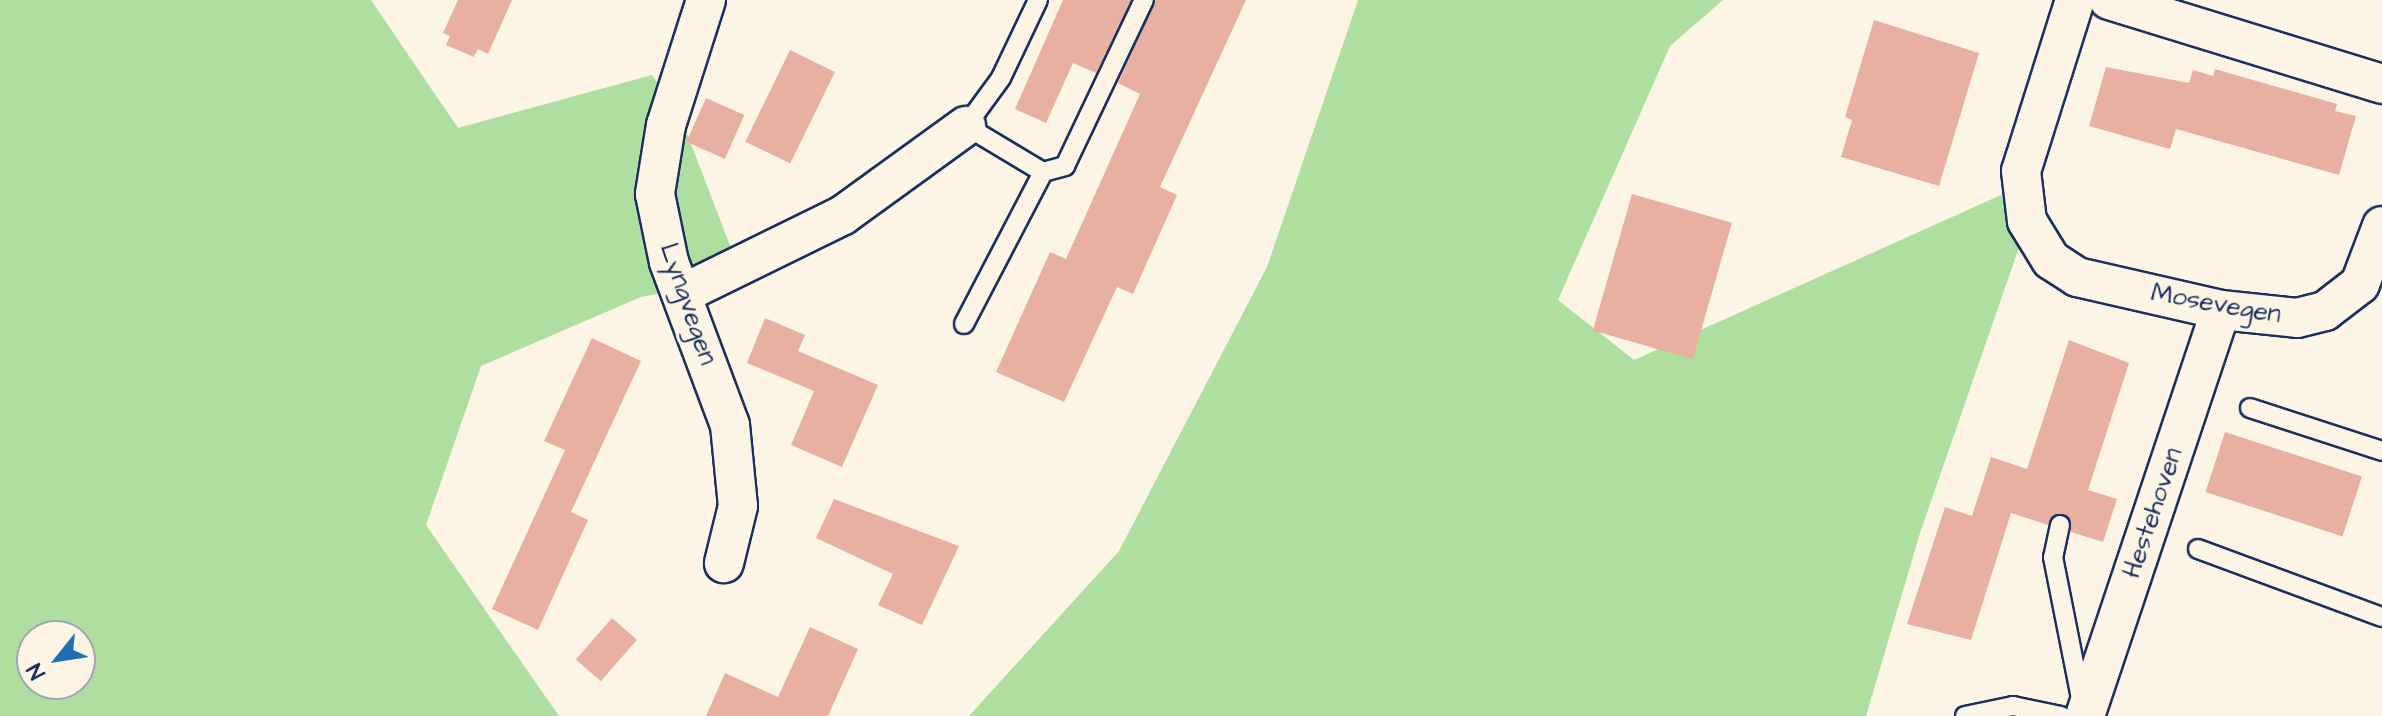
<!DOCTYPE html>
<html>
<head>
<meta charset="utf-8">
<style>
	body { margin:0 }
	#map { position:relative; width:2382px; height:716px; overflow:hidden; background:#fcf5e5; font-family:"Architects Daughter",sans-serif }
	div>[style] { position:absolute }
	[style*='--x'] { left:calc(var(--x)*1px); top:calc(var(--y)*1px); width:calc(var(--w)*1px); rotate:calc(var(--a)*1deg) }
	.green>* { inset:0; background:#aedfa0 }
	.building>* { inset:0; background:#e8b0a0; transform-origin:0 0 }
	.roads { filter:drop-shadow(2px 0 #1b2f5e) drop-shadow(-2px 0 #1b2f5e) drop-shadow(0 2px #1b2f5e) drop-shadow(0 -2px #1b2f5e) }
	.lane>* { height:18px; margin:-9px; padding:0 9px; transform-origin:9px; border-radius:9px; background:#fcf5e5 }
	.street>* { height:38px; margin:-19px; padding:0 19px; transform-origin:19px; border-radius:19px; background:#fcf5e5 }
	span { translate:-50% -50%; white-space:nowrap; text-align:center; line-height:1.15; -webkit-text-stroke:6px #fcf5e5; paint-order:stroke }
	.street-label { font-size:26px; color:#1b2f5e }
	.north { position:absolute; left:16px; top:620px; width:80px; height:80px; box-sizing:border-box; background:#fcf5e5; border:2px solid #a2a6af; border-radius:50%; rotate:240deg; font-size:22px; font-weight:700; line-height:32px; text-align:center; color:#1b2f5e }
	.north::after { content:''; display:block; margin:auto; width:28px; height:36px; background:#1f6fb2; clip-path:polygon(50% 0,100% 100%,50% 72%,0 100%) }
</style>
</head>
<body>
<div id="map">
	<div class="green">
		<i style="clip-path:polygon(evenodd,0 0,371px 0,458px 128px,652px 75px,680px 115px,742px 277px,641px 297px,481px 366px,426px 525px,559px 716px,0 716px,0 0,32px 636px,80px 636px,80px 684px,32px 684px,32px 636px)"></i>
		<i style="clip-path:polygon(1358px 0,1723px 0,1670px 46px,1558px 300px,1634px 360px,2001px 195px,2023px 236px,1920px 533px,1866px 716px,969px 716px,1119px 551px,1267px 267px)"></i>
	</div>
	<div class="building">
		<i style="clip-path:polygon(458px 0,512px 0,488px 54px,478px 49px,474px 57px,446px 45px,450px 36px,443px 33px)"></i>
		<i style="clip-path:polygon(1063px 0,1131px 0,1096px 73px,1073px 63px,1046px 123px,1015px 109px)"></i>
		<i style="clip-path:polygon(1156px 0,1246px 0,1160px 187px,1177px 195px,1133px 294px,1117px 287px,1064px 402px,996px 372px,1050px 252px,1066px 259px,1140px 94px,1118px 83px)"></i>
		<i style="clip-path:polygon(1874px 20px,1979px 53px,1939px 186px,1841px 157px,1852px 120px,1845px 117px)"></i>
		<i style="left:790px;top:50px;width:50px;height:102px;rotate:26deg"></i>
		<i style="clip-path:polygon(2106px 67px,2189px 83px,2193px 70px,2213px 76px,2215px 69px,2337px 104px,2335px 111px,2356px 116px,2339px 175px,2176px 129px,2170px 149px,2089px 126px)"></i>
		<i style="left:706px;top:98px;width:42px;height:48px;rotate:24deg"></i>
		<i style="left:1632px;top:194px;width:104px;height:142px;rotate:16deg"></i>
		<i style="clip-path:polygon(765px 318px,805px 335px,798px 351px,878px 385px,842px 467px,791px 445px,814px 391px,747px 363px)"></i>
		<i style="clip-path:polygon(592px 338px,641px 361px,571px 512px,588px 520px,538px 630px,492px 609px,565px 450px,544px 441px)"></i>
		<i style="clip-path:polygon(2069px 340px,2129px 363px,2088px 490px,2117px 499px,2103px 542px,2071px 532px,2063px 514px,2048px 525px,2011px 513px,1971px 640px,1907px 624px,1945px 507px,1972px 516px,1991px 457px,2027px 469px)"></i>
		<i style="left:2225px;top:432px;width:144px;height:63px;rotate:18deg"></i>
		<i style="clip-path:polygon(834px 499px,959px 546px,922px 625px,878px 605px,893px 574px,816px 538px)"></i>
		<i style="left:612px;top:618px;width:33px;height:55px;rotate:41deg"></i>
		<i style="clip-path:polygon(810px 627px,858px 649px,828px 716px,706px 716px,725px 673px,778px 697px)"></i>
	</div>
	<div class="roads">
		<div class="lane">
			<i style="--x:1038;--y:0;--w:86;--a:115.4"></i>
			<i style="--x:1001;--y:78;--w:59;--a:126.1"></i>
			<i style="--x:966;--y:126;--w:90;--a:30.9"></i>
			<i style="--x:1043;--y:172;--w:23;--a:-15"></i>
			<i style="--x:1065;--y:166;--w:184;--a:-64.6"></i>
			<i style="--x:964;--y:324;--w:171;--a:-62.5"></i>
			<i style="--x:2250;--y:408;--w:139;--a:18"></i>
			<i style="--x:2060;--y:525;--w:33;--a:102"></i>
			<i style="--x:2053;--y:557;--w:155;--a:78.8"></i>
			<i style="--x:2198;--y:549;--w:196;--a:20.3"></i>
			<i style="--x:1965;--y:716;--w:49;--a:-11.8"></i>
			<i style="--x:2013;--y:706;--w:49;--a:11.8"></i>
		</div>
		<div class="street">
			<i style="--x:706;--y:0;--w:131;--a:107.7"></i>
			<i style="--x:666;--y:125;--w:70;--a:99.1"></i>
			<i style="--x:655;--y:194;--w:69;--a:78.4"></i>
			<i style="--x:669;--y:262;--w:174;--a:69.5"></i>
			<i style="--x:730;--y:425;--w:81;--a:84.4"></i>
			<i style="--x:738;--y:506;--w:59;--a:103.8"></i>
			<i style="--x:2075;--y:0;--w:179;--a:107.5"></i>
			<i style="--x:2021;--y:171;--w:50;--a:83.2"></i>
			<i style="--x:2027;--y:221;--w:46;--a:58.4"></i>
			<i style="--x:2051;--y:260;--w:31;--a:33"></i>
			<i style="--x:2077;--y:277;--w:148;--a:12.9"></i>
			<i style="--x:2221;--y:310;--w:76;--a:6"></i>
			<i style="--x:2297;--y:318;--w:29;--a:-14"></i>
			<i style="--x:2325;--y:311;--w:44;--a:-37.6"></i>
			<i style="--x:2360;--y:284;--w:62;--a:-69.2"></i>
			<i style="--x:2109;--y:0;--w:286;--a:17.1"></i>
			<i style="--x:682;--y:294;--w:179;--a:-26.1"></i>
			<i style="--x:843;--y:215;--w:152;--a:-35.9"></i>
			<i style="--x:2085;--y:716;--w:428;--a:-71.5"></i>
		</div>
	</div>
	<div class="street-label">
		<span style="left:688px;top:304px;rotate:71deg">Lyngvegen</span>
		<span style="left:2216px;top:304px;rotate:10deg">Mosevegen</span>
		<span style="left:2153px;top:513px;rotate:-71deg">Hestehoven</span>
	</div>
	<div class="north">N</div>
</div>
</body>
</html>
